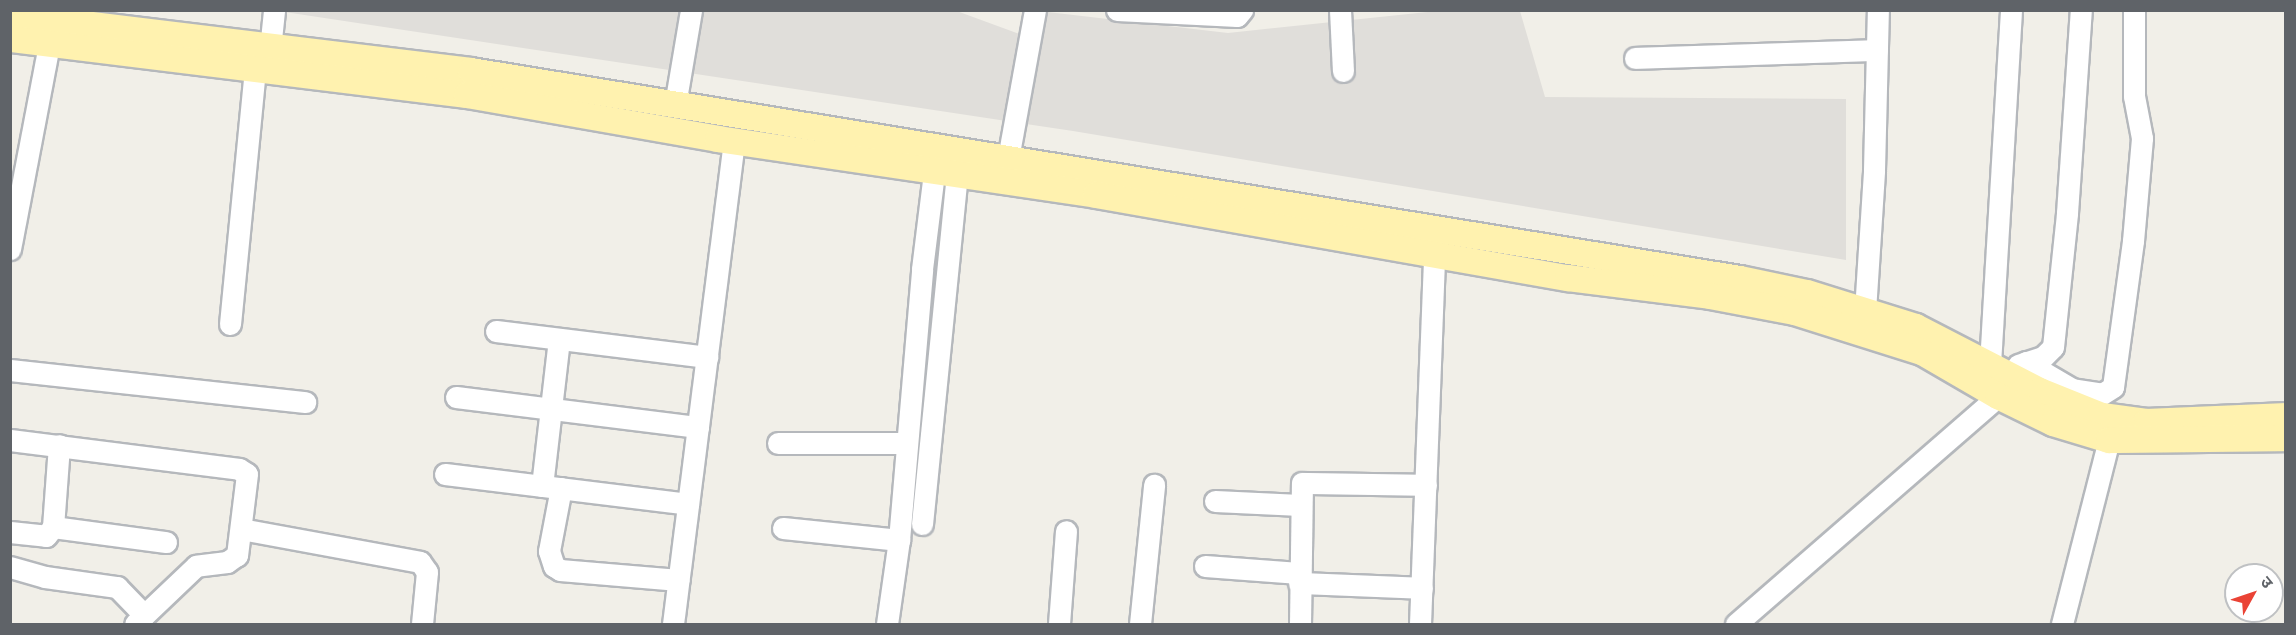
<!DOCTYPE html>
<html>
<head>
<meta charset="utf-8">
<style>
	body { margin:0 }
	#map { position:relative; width:2296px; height:635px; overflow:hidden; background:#f1efe8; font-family:Signika,"Noto Sans Devanagari",sans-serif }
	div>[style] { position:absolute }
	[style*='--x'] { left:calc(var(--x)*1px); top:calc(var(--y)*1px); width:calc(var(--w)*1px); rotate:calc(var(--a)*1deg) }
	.industrial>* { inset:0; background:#e0deda }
	.roads { filter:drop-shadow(2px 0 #b5b8bc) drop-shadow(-2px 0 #b5b8bc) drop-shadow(0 2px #b5b8bc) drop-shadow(0 -2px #b5b8bc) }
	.minor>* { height:21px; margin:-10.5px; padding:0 10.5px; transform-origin:10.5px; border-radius:10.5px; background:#fff }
	.major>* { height:26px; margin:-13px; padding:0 13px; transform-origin:13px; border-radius:13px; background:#fff2af }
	span { translate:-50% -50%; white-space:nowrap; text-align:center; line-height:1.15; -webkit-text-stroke:5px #fff; paint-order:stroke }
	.frame { position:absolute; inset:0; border:12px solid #5f6368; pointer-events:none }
	.north { position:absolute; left:2224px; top:563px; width:60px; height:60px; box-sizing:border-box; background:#fff; border:2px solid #bfc1c3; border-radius:50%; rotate:50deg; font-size:16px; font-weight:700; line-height:24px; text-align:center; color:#5f6368 }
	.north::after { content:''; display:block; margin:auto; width:21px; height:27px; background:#ea4335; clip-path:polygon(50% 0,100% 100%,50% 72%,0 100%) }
</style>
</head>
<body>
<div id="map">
	<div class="industrial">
		<i style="clip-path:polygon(954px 10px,1036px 40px,1039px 11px,1228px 33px,1437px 11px,1520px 11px,1545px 97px,1846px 99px,1846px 260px,1073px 131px,278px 11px)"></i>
	</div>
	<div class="roads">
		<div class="minor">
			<i style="--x:1117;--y:10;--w:120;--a:2.9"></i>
			<i style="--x:1237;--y:16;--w:8;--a:-50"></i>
			<i style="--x:1340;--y:10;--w:61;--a:87.2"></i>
			<i style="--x:270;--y:49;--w:39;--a:-84"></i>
			<i style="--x:1635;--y:58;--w:242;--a:-1.9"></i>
			<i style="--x:675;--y:105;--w:96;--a:-80.4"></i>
			<i style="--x:1005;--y:175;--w:168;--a:-79.7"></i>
			<i style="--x:10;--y:249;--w:209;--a:-79.2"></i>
			<i style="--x:1865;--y:311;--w:141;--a:-86.3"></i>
			<i style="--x:1874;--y:170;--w:160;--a:-88.6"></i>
			<i style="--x:230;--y:324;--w:255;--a:-84.4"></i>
			<i style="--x:496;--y:331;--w:213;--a:7"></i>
			<i style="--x:2026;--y:362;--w:53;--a:30.4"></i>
			<i style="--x:2072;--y:389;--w:30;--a:9"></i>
			<i style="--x:2102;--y:394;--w:13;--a:-32"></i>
			<i style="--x:2113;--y:387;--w:147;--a:-82.2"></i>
			<i style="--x:2133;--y:241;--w:103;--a:-85"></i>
			<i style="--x:2142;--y:138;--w:43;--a:-100.8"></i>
			<i style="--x:2134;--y:96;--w:86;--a:-90"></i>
			<i style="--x:1990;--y:364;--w:355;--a:-86.6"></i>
			<i style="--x:2018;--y:365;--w:26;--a:-18"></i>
			<i style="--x:2043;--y:357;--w:14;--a:-45"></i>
			<i style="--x:2053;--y:347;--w:135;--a:-84"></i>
			<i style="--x:2067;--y:213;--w:203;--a:-86.1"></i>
			<i style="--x:10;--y:370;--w:297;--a:6.2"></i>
			<i style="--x:456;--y:397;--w:244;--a:7.1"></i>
			<i style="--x:10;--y:440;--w:231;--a:7.2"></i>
			<i style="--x:239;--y:469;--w:9;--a:32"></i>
			<i style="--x:247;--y:474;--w:82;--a:97"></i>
			<i style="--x:237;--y:555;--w:12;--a:145"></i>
			<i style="--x:227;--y:562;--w:31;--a:173"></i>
			<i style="--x:196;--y:566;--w:84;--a:136.4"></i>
			<i style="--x:778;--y:443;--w:129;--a:0"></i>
			<i style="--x:445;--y:474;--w:245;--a:7"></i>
			<i style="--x:542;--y:486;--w:148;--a:-83.4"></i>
			<i style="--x:561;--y:488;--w:64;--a:100.8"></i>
			<i style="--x:549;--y:551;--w:16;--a:72"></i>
			<i style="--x:554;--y:566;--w:7;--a:34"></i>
			<i style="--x:560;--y:570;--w:119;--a:4.8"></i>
			<i style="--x:1215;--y:501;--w:85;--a:2.7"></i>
			<i style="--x:922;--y:524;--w:352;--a:-84.3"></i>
			<i style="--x:53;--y:527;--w:114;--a:7.6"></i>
			<i style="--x:783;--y:528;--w:117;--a:5.9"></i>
			<i style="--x:241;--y:529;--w:182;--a:10.4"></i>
			<i style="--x:420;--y:562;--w:12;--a:55"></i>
			<i style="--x:427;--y:572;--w:52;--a:95.5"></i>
			<i style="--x:10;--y:532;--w:36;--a:6"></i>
			<i style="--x:46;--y:536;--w:11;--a:-52"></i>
			<i style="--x:53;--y:527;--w:82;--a:-85.8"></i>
			<i style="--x:1205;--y:566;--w:94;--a:4.3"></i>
			<i style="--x:10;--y:567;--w:36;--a:16"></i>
			<i style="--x:45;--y:577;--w:73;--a:7.9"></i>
			<i style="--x:117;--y:587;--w:39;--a:46"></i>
			<i style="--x:1299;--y:583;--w:123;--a:2.3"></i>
			<i style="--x:673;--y:624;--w:486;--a:-82.8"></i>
			<i style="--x:887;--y:624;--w:85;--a:-81.9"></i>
			<i style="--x:899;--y:540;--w:272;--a:-85.1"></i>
			<i style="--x:922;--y:269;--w:113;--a:-82.9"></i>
			<i style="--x:1059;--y:624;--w:93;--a:-85.7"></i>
			<i style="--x:1140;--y:624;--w:140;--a:-84.2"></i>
			<i style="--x:1300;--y:624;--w:141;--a:-89.2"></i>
			<i style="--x:1302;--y:483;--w:124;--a:0.9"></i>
			<i style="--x:1420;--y:624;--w:370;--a:-87.8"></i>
			<i style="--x:1736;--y:624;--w:347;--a:-41"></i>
			<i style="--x:2062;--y:624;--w:190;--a:-75.7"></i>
		</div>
		<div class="major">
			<i style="--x:10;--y:15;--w:464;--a:6.9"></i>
			<i style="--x:471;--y:71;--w:1286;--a:9.31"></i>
			<i style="--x:1740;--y:279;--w:68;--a:11.8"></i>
			<i style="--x:1807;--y:293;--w:114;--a:17.3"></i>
			<i style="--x:1916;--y:327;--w:140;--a:27.3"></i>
			<i style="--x:2040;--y:391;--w:67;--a:22"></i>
			<i style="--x:2102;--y:416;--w:45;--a:7.6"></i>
			<i style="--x:2147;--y:422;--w:139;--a:-2.5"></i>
			<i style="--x:10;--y:39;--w:460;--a:7"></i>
			<i style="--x:467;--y:95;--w:255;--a:9.9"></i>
			<i style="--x:718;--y:139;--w:382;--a:8.4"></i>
			<i style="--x:1096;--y:195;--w:479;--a:10"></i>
			<i style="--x:1568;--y:278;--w:143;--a:7.2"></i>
			<i style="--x:1710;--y:296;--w:86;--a:10.7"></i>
			<i style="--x:1795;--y:312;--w:133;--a:17.5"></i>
			<i style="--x:1922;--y:352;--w:88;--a:30.1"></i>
			<i style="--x:1998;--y:396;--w:61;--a:26.1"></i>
			<i style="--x:2053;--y:423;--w:59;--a:16.9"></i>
			<i style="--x:2109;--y:440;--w:177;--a:-0.6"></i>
		</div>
	</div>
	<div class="frame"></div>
	<div class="north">उ</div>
</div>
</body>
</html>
